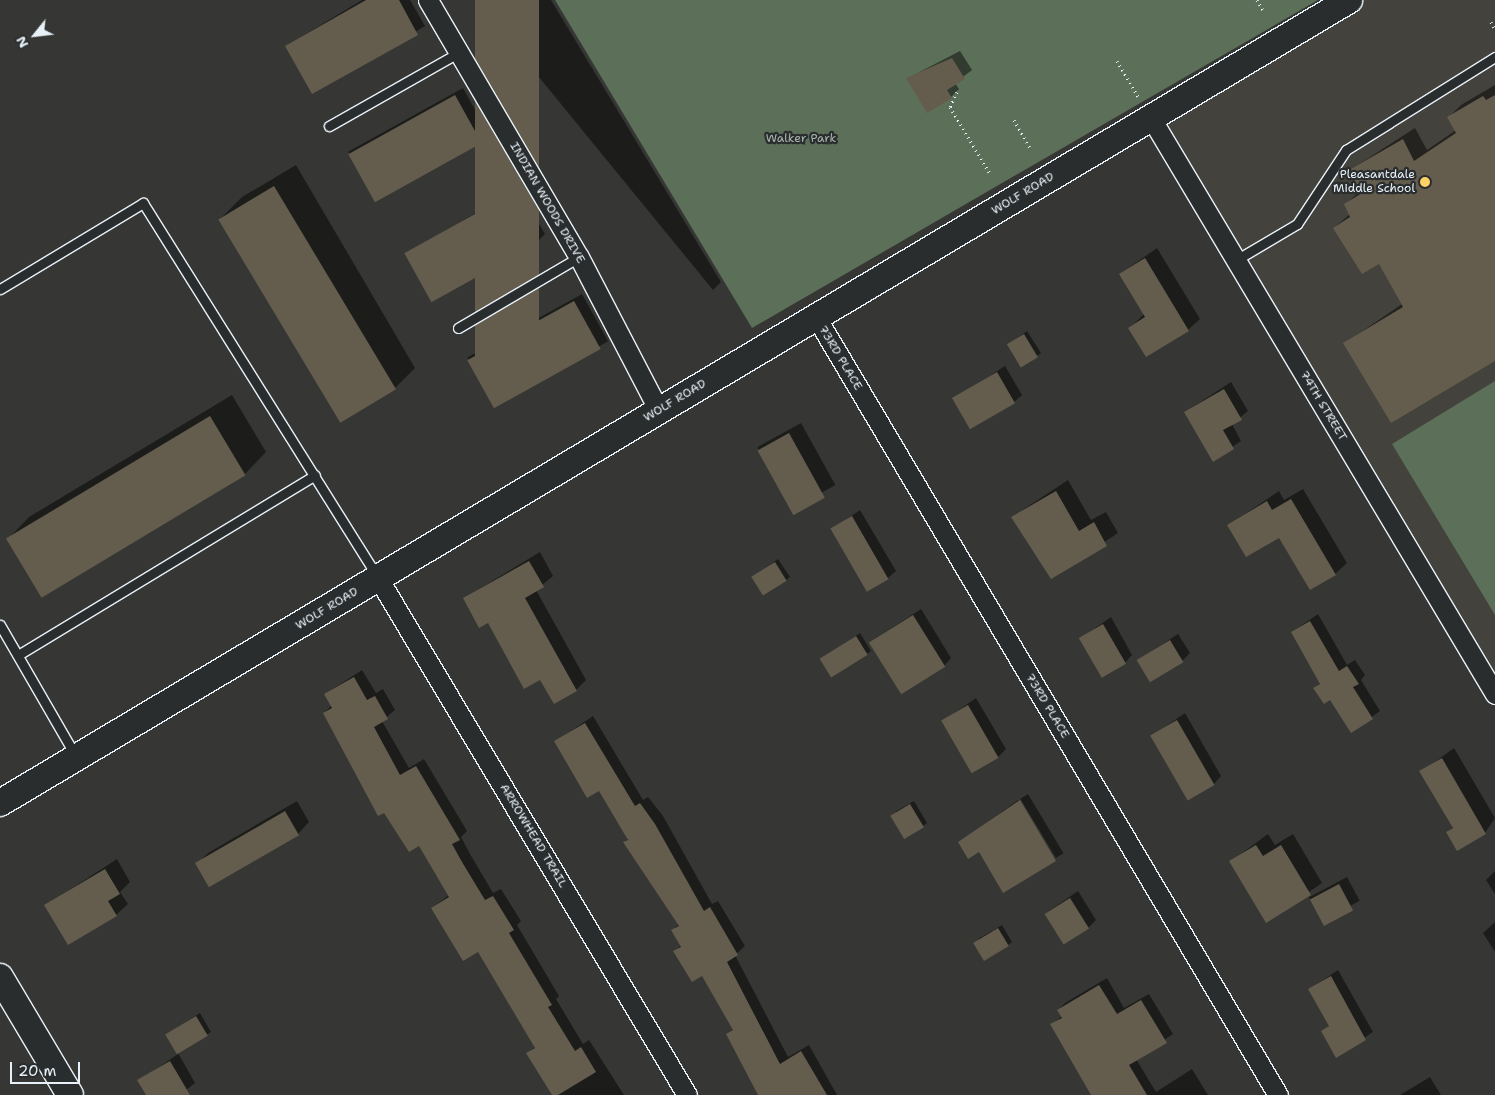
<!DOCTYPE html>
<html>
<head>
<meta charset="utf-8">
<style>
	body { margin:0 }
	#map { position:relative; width:1495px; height:1095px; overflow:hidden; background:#363734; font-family:"Shantell Sans",sans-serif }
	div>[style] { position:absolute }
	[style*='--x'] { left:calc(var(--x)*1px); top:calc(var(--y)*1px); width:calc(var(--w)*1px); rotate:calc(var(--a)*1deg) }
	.built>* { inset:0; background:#44423c }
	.green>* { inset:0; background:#5c6f59 }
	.shadow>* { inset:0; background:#0007; transform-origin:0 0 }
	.building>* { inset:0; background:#645d4d; transform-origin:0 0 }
	.path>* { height:3px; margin-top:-1.5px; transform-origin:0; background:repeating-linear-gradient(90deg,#e8f1f8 0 1px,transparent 0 5px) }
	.roads { filter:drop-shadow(1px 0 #e8f1f8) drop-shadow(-1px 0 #e8f1f8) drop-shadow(0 1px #e8f1f8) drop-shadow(0 -1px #e8f1f8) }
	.lane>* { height:9px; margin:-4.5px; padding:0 4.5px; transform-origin:4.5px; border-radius:4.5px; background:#2a2d2e }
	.street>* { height:19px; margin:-9.5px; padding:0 9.5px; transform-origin:9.5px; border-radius:9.5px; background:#2a2d2e }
	.secondary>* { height:26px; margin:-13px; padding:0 13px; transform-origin:13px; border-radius:13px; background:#2a2d2e }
	.dots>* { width:14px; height:14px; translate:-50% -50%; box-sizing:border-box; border:2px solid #2a2d2e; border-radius:50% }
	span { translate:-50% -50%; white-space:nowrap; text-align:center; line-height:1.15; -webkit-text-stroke:4.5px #2a2d2e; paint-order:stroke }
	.park-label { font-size:12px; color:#a9b6b0 }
	.poi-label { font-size:12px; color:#e8f1f8 }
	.right { translate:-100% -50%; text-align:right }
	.street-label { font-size:12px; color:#e8f1f8 }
	.north { position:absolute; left:10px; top:10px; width:50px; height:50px; -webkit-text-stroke:4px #2a2d2e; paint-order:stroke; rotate:241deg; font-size:14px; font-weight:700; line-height:20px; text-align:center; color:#e8f1f8 }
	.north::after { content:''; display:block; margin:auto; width:18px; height:22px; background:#e8f1f8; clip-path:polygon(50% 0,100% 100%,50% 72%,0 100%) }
	.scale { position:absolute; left:10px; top:1062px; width:70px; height:22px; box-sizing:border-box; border:2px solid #e8f1f8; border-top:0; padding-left:6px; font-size:15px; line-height:18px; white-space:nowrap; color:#e8f1f8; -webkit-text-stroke:4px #2a2d2e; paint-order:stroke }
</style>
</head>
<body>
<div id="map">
	<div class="built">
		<i style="clip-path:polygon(1349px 0,1495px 0,1495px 694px,1151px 118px)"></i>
	</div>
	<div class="green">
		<i style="clip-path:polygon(555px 0,1318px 0,752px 328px)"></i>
		<i style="clip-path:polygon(1495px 381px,1495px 615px,1392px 444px)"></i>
	</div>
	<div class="shadow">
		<i style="clip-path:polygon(362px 0,410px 0,425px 26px,313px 93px,286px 46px)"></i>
		<i style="clip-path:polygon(476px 0,551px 0,721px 282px,713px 290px)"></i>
		<i style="clip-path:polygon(960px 51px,972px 70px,955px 83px,959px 89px,951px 97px,908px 78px)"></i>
		<i style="clip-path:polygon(1495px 85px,1495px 360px,1345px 343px,1402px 304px,1379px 263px,1334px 228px,1350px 214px,1346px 204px,1361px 190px,1350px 170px,1415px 128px,1427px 150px,1456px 130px,1449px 117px,1461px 105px)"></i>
		<i style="left:463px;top:88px;width:54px;height:131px;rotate:61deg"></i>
		<i style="clip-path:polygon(296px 165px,415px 368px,394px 389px,220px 219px,242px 197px)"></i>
		<i style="clip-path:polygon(518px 188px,545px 234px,537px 242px,406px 254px)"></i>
		<i style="clip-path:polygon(1157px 248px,1200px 319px,1188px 330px,1130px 328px,1144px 314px,1120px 274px)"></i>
		<i style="left:582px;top:294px;width:54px;height:131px;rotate:61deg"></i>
		<i style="clip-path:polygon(1027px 331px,1041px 353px,1037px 356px,1009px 344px)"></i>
		<i style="clip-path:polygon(1005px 366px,1022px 395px,1014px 402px,954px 399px)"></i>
		<i style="clip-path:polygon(1231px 382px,1248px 411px,1232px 424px,1241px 441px,1213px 460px,1185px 412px)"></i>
		<i style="clip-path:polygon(232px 395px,266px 452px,245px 474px,8px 539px,29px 517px)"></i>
		<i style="left:801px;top:423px;width:71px;height:50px;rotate:61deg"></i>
		<i style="clip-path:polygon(1068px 480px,1091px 520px,1106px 512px,1118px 533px,1051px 577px,1012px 517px)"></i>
		<i style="clip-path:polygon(1303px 489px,1347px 563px,1335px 574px,1279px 536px,1229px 525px,1279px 491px,1284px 500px)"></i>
		<i style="clip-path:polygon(860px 510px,896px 571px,888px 578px,833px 529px)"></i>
		<i style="clip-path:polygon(540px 552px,553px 576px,536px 590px,586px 680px,576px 690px,540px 678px,464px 598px)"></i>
		<i style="clip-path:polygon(778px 559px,790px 577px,786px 580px,753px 577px)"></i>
		<i style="clip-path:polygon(921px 609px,951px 658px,944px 666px,870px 642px)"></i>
		<i style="clip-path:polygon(1318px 614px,1347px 665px,1355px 660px,1365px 675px,1361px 680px,1380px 711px,1352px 731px,1331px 698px,1315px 688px,1321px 682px,1292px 632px)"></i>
		<i style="clip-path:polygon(1111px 617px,1132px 655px,1125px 663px,1081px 638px)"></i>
		<i style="clip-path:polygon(860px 633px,871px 651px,867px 654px,821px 659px)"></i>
		<i style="clip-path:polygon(1178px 634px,1190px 653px,1182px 661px,1138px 660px)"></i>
		<i style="clip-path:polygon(362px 670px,376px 693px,383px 689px,395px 710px,382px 721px,409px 768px,424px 759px,467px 831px,461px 837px,470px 854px,493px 893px,501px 889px,521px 921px,517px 925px,559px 996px,556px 999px,583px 1044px,589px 1040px,624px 1095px,554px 1095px,528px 1053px,536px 1046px,479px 950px,432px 908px,449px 895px,419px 845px,324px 713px,332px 705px,325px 694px)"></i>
		<i style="clip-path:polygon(976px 698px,1006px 749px,998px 757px,943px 721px)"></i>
		<i style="clip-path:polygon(1185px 713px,1221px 776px,1214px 784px,1152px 736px)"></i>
		<i style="clip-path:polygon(593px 716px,643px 800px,648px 797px,663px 816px,712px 904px,718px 901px,745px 946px,735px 955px,788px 1057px,809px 1045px,837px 1095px,759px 1095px,727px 1035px,734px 1028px,702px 975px,675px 952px,681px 945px,673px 930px,679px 924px,625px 842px,628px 838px,599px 790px,556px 741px)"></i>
		<i style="clip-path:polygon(1454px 748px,1495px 818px,1485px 833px,1457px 849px,1447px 832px,1453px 827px,1421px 772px)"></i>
		<i style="left:1028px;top:794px;width:69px;height:9px;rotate:59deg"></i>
		<i style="clip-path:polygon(1018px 800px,1054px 860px,980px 850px,959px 843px)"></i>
		<i style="clip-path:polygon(297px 801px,309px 822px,298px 834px,197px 864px,208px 853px)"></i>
		<i style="clip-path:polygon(914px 801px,927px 823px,923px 826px,895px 812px)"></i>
		<i style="clip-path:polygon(1268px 834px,1275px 845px,1293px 834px,1322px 883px,1267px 921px,1231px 861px)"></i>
		<i style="clip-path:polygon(117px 859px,130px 882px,120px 892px,128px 904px,116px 915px,46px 905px)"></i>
		<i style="clip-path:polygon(1495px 871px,1495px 894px,1486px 880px)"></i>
		<i style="left:1347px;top:877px;width:27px;height:43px;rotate:62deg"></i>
		<i style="clip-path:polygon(1078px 891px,1096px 920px,1088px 928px,1046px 913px)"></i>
		<i style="clip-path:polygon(1495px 922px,1495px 952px,1483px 933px)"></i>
		<i style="clip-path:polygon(1002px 925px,1012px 942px,1008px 945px,978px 939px)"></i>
		<i style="clip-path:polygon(1338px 970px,1373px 1032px,1336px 1056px,1322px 1032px,1330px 1025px,1310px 989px)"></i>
		<i style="clip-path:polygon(1107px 978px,1124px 1008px,1149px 994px,1173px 1034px,1136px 1059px,1156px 1092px,1192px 1069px,1208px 1095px,1122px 1095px,1052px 1025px,1062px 1016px,1058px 1010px,1065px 1003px)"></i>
		<i style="clip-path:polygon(200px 1013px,211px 1032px,178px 1053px,195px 1083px,180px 1095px,148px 1095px,139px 1081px,178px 1054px,167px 1034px)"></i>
		<i style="clip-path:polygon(1430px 1077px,1441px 1095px,1400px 1095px)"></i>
	</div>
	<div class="building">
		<i style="clip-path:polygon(366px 0,399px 0,418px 35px,312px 94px,285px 46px)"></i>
		<i style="left:475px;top:0;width:64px;height:372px"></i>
		<i style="clip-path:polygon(952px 58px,965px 79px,947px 90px,952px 98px,927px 113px,906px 78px)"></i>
		<i style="left:455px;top:95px;width:55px;height:122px;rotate:61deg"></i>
		<i style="clip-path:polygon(1495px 95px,1495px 361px,1391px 423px,1343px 343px,1403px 307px,1379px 264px,1362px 274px,1333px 228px,1350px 217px,1344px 204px,1362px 193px,1349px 170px,1403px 139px,1414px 161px,1456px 133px,1447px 117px,1483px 96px,1486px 100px)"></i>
		<i style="left:274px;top:186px;width:237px;height:65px;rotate:59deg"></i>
		<i style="left:511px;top:194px;width:56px;height:122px;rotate:61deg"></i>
		<i style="clip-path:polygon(1145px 258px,1189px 331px,1146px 357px,1128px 328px,1145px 317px,1119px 274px)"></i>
		<i style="left:574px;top:301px;width:55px;height:122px;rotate:61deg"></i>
		<i style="left:1024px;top:334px;width:27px;height:20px;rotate:59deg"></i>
		<i style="left:997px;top:372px;width:36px;height:52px;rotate:60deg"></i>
		<i style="clip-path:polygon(1224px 389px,1242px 420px,1223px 430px,1234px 449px,1213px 462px,1184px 412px)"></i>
		<i style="left:210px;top:416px;width:69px;height:238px;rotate:59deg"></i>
		<i style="left:789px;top:433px;width:74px;height:36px;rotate:61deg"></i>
		<i style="clip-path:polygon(1056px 491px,1079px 531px,1094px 522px,1107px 546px,1051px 579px,1011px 517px)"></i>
		<i style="clip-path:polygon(1291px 499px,1336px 575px,1310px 590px,1279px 538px,1246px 557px,1227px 525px,1267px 501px,1272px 510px)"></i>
		<i style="left:852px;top:516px;width:73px;height:25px;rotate:60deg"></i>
		<i style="clip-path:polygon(529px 561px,544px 587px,525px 598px,577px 691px,554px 704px,540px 680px,524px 689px,488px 623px,479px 628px,463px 598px)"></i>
		<i style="left:775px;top:562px;width:22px;height:28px;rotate:58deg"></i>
		<i style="left:913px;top:615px;width:61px;height:52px;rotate:58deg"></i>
		<i style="clip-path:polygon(1310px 621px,1339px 671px,1347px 666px,1359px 684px,1353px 687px,1373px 719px,1351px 733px,1330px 700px,1324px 704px,1313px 688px,1320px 684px,1291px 632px)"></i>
		<i style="left:1103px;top:624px;width:46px;height:28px;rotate:60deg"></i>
		<i style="left:856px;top:636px;width:22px;height:43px;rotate:58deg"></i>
		<i style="left:1170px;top:640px;width:26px;height:39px;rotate:59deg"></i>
		<i style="clip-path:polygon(354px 677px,367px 700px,375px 696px,388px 719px,374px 727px,400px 775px,416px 766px,460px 840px,452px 844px,462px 862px,485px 900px,493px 896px,514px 930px,509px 933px,552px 1005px,548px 1007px,575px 1051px,581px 1047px,596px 1072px,558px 1095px,552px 1095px,526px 1053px,535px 1048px,478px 952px,463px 961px,431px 908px,449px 897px,419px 846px,409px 852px,384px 813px,378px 816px,323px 713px,332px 708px,324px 694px)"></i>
		<i style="left:968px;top:705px;width:61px;height:31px;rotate:60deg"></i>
		<i style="left:1177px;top:720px;width:75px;height:31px;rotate:60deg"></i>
		<i style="clip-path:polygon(585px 723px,635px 806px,640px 803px,655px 824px,704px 911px,710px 907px,738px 955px,727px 962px,780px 1064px,801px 1051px,827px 1095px,758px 1095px,726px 1034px,733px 1030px,702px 976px,692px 982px,673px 951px,681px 947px,671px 930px,679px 926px,623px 842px,628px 840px,599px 791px,587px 798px,554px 741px)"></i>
		<i style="clip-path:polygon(1442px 758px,1486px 834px,1457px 851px,1446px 832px,1453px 828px,1419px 771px)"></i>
		<i style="clip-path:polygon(1020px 800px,1056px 861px,1003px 893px,979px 852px,968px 859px,958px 842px)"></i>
		<i style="left:910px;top:804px;width:27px;height:23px;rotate:59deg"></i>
		<i style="left:285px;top:811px;width:28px;height:104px;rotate:60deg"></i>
		<i style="clip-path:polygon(1256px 845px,1263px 856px,1281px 845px,1311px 895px,1266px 923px,1229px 861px)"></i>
		<i style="clip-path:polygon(105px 869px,120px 894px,108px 901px,117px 916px,68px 945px,44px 905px)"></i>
		<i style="left:1339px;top:884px;width:30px;height:33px;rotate:62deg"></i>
		<i style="left:1070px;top:898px;width:36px;height:30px;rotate:58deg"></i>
		<i style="left:998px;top:928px;width:21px;height:29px;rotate:59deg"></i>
		<i style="clip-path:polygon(1331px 976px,1366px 1040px,1336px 1058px,1321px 1031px,1329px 1026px,1308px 989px)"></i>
		<i style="clip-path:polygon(1099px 985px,1117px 1014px,1141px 1000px,1167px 1043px,1129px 1065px,1147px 1095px,1091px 1095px,1050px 1024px,1062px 1018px,1057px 1010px)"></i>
		<i style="left:196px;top:1016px;width:23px;height:36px;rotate:59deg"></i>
		<i style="clip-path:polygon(170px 1061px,190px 1095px,146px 1095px,137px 1080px)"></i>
	</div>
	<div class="path">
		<i style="--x:1257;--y:0;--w:12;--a:59"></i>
		<i style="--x:1491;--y:22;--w:8;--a:60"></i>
		<i style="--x:1117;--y:61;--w:43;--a:59.3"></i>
		<i style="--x:957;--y:92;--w:17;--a:115"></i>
		<i style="--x:950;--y:107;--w:76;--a:59"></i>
		<i style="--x:1014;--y:120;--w:32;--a:60"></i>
	</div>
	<div class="roads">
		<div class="lane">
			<i style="--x:329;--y:126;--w:150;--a:-29.5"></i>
			<i style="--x:1236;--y:260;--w:71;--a:-30.5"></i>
			<i style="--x:1297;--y:224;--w:89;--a:-56.5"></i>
			<i style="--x:1346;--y:150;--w:176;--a:-32"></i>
			<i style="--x:0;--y:289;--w:167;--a:-31"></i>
			<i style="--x:143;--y:203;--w:440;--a:57.9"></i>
			<i style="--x:458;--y:328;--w:140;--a:-30.4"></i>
			<i style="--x:0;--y:625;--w:150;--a:60"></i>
			<i style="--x:18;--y:655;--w:347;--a:-31.2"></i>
		</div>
		<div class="street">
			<i style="--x:428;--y:0;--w:298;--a:59.6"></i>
			<i style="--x:579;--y:257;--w:174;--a:62.5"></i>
			<i style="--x:1151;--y:118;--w:671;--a:59.15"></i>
			<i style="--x:816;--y:317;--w:905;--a:59.3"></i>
			<i style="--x:378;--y:578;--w:602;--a:59.13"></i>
		</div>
		<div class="secondary">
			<i style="--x:0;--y:803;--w:1570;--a:-30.76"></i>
			<i style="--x:0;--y:977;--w:137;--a:59.3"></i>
		</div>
	</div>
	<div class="dots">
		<i style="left:1425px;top:182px;background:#ffd166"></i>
	</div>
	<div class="park-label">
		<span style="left:801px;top:139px">Walker Park</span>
	</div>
	<div class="poi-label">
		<span class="right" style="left:1415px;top:182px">Pleasantdale<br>Middle School</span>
	</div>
	<div class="street-label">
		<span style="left:1023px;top:194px;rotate:-31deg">WOLF ROAD</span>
		<span style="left:547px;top:203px;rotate:60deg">INDIAN WOODS DRIVE</span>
		<span style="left:840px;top:358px;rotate:59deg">73RD PLACE</span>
		<span style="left:675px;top:401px;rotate:-31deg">WOLF ROAD</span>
		<span style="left:1323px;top:406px;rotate:59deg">74TH STREET</span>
		<span style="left:327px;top:609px;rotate:-31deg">WOLF ROAD</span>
		<span style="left:1047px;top:706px;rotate:59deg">73RD PLACE</span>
		<span style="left:533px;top:836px;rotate:59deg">ARROWHEAD TRAIL</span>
	</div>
	<div class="north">N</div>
	<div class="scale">20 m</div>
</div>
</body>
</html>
